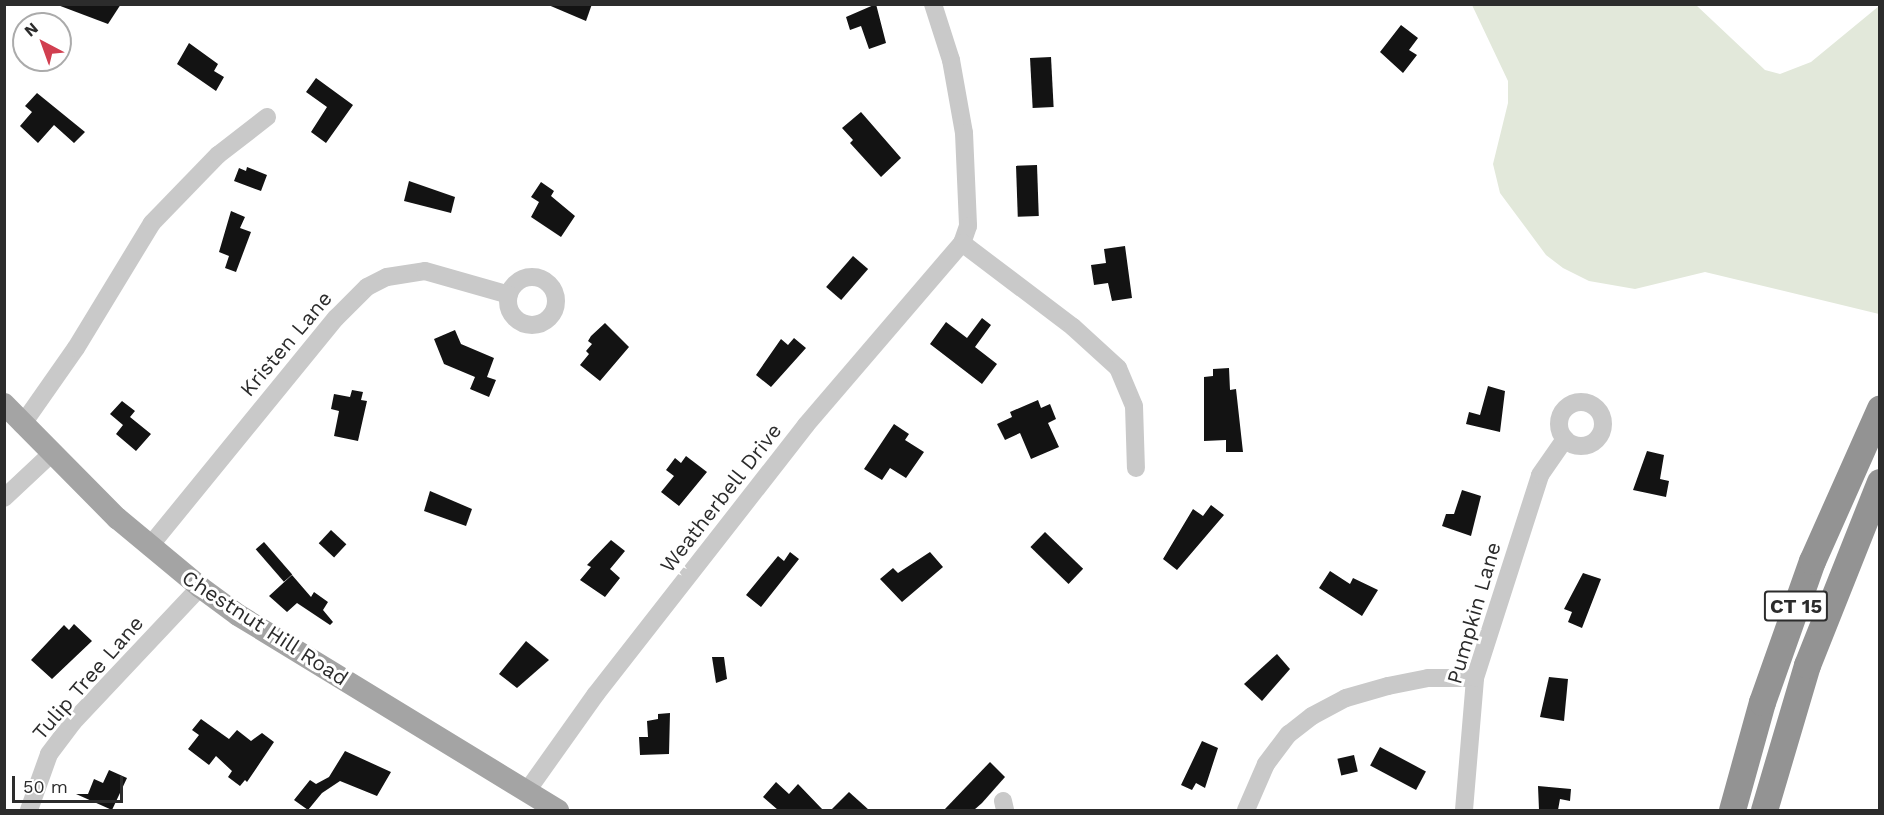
<!DOCTYPE html>
<html>
<head>
<meta charset="utf-8">
<style>
	body { margin:0 }
	#map { position:relative; width:1884px; height:815px; overflow:hidden; background:#fff; font-family:"Work Sans",sans-serif }
	div>[style] { position:absolute }
	[style*='--x'] { left:calc(var(--x)*1px); top:calc(var(--y)*1px); width:calc(var(--w)*1px); rotate:calc(var(--a)*1deg) }
	.green>* { inset:0; background:#e2e8da }
	.building>* { inset:0; background:#131313; transform-origin:0 0 }
	.minor>* { height:18px; margin:-9px; padding:0 9px; transform-origin:9px; border-radius:9px; background:#c9c9c9 }
	.minor>.ring { margin:-9px; padding:0; box-sizing:content-box; background:none; border:18px solid #c9c9c9; border-radius:50% }
	.major>* { height:22px; margin:-11px; padding:0 11px; transform-origin:11px; border-radius:11px; background:#a4a4a4 }
	.highway>* { height:27px; margin:-13.5px; padding:0 13.5px; transform-origin:13.5px; border-radius:13.5px; background:#939393 }
	span { translate:-50% -50%; white-space:nowrap; text-align:center; line-height:1.15; -webkit-text-stroke:6px #fff; paint-order:stroke }
	.shield-label span { padding:2px 4px; background:#fff; border:2px solid; border-radius:4px; -webkit-text-stroke-width:0 }
	.shield-label { font-size:20px; color:#2c2c2c; font-weight:700 }
	.street-label { font-size:21px; color:#2c2c2c }
	.frame { position:absolute; inset:0; border:6px solid #2c2c2c; pointer-events:none }
	.north { position:absolute; left:12px; top:12px; width:60px; height:60px; box-sizing:border-box; background:#fff; border:2px solid #ababab; border-radius:50%; rotate:319deg; font-size:16px; font-weight:700; line-height:24px; text-align:center; color:#2c2c2c }
	.north::after { content:''; display:block; margin:auto; width:21px; height:27px; background:#d13f50; clip-path:polygon(50% 0,100% 100%,50% 72%,0 100%) }
	.scale { position:absolute; left:12px; top:776px; width:111px; height:27px; box-sizing:border-box; border:3px solid #2c2c2c; border-top:0; padding-left:8px; font-size:18px; line-height:21px; white-space:nowrap; color:#2c2c2c; -webkit-text-stroke:4px #fff; paint-order:stroke }
</style>
</head>
<body>
<div id="map">
	<div class="green">
		<i style="clip-path:polygon(1472px 5px,1696px 5px,1765px 70px,1780px 74px,1811px 62px,1879px 6px,1879px 314px,1705px 272px,1635px 289px,1589px 281px,1563px 268px,1546px 255px,1500px 193px,1493px 164px,1508px 103px,1508px 81px)"></i>
	</div>
	<div class="building">
		<i style="clip-path:polygon(55px 4px,121px 4px,108px 24px)"></i>
		<i style="clip-path:polygon(546px 4px,592px 4px,586px 21px)"></i>
		<i style="clip-path:polygon(876px 4px,886px 43px,869px 49px,861px 26px,850px 30px,846px 17px)"></i>
		<i style="clip-path:polygon(1401px 25px,1418px 38px,1409px 50px,1417px 55px,1403px 73px,1380px 52px)"></i>
		<i style="clip-path:polygon(189px 43px,218px 64px,214px 71px,224px 77px,216px 91px,177px 64px)"></i>
		<i style="left:1051px;top:57px;width:50px;height:21px;rotate:87deg"></i>
		<i style="clip-path:polygon(316px 78px,353px 105px,326px 143px,311px 132px,327px 107px,306px 92px)"></i>
		<i style="clip-path:polygon(37px 93px,85px 132px,74px 143px,54px 125px,38px 143px,20px 126px,32px 112px,25px 106px)"></i>
		<i style="clip-path:polygon(861px 112px,901px 158px,881px 177px,850px 143px,853px 140px,842px 128px)"></i>
		<i style="left:1037px;top:165px;width:51px;height:21px;rotate:88deg"></i>
		<i style="clip-path:polygon(247px 167px,267px 175px,261px 191px,234px 181px,239px 168px,246px 171px)"></i>
		<i style="clip-path:polygon(409px 181px,455px 197px,451px 213px,404px 201px)"></i>
		<i style="clip-path:polygon(541px 182px,554px 191px,551px 196px,575px 216px,561px 237px,531px 217px,539px 202px,531px 197px)"></i>
		<i style="clip-path:polygon(231px 211px,245px 217px,240px 228px,251px 232px,236px 272px,225px 268px,229px 256px,219px 252px)"></i>
		<i style="clip-path:polygon(1125px 246px,1132px 298px,1112px 301px,1108px 283px,1094px 285px,1091px 265px,1106px 263px,1104px 249px)"></i>
		<i style="left:853px;top:256px;width:20px;height:41px;rotate:41deg"></i>
		<i style="clip-path:polygon(982px 318px,991px 325px,975px 347px,997px 364px,982px 384px,930px 344px,946px 322px,967px 338px)"></i>
		<i style="clip-path:polygon(605px 323px,629px 347px,600px 381px,580px 365px,589px 354px,586px 351px,592px 344px,588px 341px,591px 336px)"></i>
		<i style="clip-path:polygon(455px 330px,461px 344px,494px 358px,487px 377px,496px 380px,489px 397px,470px 389px,475px 377px,444px 364px,434px 339px)"></i>
		<i style="clip-path:polygon(794px 338px,806px 348px,771px 387px,756px 375px,781px 339px,788px 345px)"></i>
		<i style="clip-path:polygon(1229px 368px,1230px 390px,1236px 389px,1243px 452px,1226px 452px,1226px 440px,1204px 441px,1204px 377px,1213px 376px,1213px 369px)"></i>
		<i style="clip-path:polygon(1488px 386px,1505px 391px,1500px 432px,1466px 424px,1469px 412px,1480px 415px)"></i>
		<i style="clip-path:polygon(352px 390px,363px 392px,361px 400px,367px 401px,358px 441px,334px 436px,339px 411px,331px 409px,334px 394px,350px 397px)"></i>
		<i style="clip-path:polygon(1038px 400px,1041px 408px,1050px 404px,1056px 419px,1048px 423px,1059px 447px,1031px 459px,1020px 433px,1005px 440px,997px 424px,1012px 417px,1010px 412px)"></i>
		<i style="clip-path:polygon(122px 401px,135px 411px,130px 417px,151px 434px,136px 451px,116px 434px,123px 425px,110px 414px)"></i>
		<i style="clip-path:polygon(894px 424px,909px 434px,905px 440px,924px 452px,906px 478px,890px 468px,882px 480px,864px 469px)"></i>
		<i style="clip-path:polygon(1647px 451px,1664px 455px,1660px 479px,1669px 481px,1666px 497px,1633px 490px)"></i>
		<i style="clip-path:polygon(686px 456px,707px 472px,679px 506px,661px 492px,674px 476px,666px 470px,675px 458px,681px 463px)"></i>
		<i style="clip-path:polygon(1462px 490px,1481px 496px,1471px 536px,1442px 526px,1446px 514px,1454px 514px)"></i>
		<i style="clip-path:polygon(430px 491px,472px 509px,466px 526px,424px 511px)"></i>
		<i style="clip-path:polygon(1211px 505px,1224px 515px,1177px 570px,1163px 559px,1193px 509px,1203px 516px)"></i>
		<i style="left:331px;top:530px;width:21px;height:18px;rotate:43deg"></i>
		<i style="left:1045px;top:532px;width:53px;height:21px;rotate:44deg"></i>
		<i style="clip-path:polygon(611px 540px,625px 551px,610px 569px,620px 578px,605px 597px,580px 580px,591px 567px,587px 565px)"></i>
		<i style="left:264px;top:542px;width:43px;height:11px;rotate:49deg"></i>
		<i style="clip-path:polygon(790px 552px,799px 559px,761px 607px,746px 595px,778px 556px,784px 561px)"></i>
		<i style="clip-path:polygon(930px 552px,943px 567px,902px 602px,880px 579px,893px 568px,898px 573px)"></i>
		<i style="clip-path:polygon(1330px 571px,1350px 584px,1353px 578px,1378px 590px,1362px 616px,1319px 588px)"></i>
		<i style="clip-path:polygon(1583px 573px,1601px 579px,1582px 628px,1568px 622px,1572px 612px,1564px 609px)"></i>
		<i style="clip-path:polygon(292px 575px,311px 597px,314px 592px,328px 602px,323px 610px,333px 622px,330px 625px,297px 603px,287px 612px,269px 596px)"></i>
		<i style="clip-path:polygon(74px 624px,92px 641px,52px 679px,31px 660px,64px 625px,69px 630px)"></i>
		<i style="clip-path:polygon(526px 641px,549px 660px,517px 688px,499px 674px)"></i>
		<i style="clip-path:polygon(1277px 654px,1290px 669px,1262px 701px,1244px 684px)"></i>
		<i style="clip-path:polygon(712px 657px,724px 657px,727px 679px,716px 683px)"></i>
		<i style="clip-path:polygon(1549px 677px,1568px 679px,1564px 721px,1540px 717px)"></i>
		<i style="clip-path:polygon(670px 713px,669px 754px,640px 755px,639px 737px,648px 737px,647px 721px,658px 719px,658px 714px)"></i>
		<i style="clip-path:polygon(201px 719px,229px 739px,237px 730px,251px 741px,262px 733px,274px 742px,247px 782px,245px 780px,240px 786px,228px 777px,232px 771px,216px 756px,209px 765px,188px 749px,199px 735px,192px 730px)"></i>
		<i style="clip-path:polygon(1202px 741px,1218px 748px,1205px 788px,1196px 783px,1192px 790px,1181px 785px)"></i>
		<i style="left:1380px;top:747px;width:52px;height:21px;rotate:28deg"></i>
		<i style="clip-path:polygon(345px 751px,391px 772px,377px 796px,340px 781px,322px 793px,308px 810px,294px 800px,310px 780px,316px 784px,329px 777px)"></i>
		<i style="left:1354px;top:755px;width:17px;height:17px;rotate:77deg"></i>
		<i style="clip-path:polygon(990px 762px,1005px 777px,982px 803px,974px 810px,944px 810px)"></i>
		<i style="clip-path:polygon(109px 770px,127px 778px,112px 810px,76px 794px,88px 794px,94px 779px,103px 783px)"></i>
		<i style="clip-path:polygon(776px 782px,789px 794px,798px 784px,823px 810px,778px 810px,763px 797px)"></i>
		<i style="clip-path:polygon(1538px 786px,1571px 789px,1570px 801px,1560px 799px,1558px 810px,1539px 810px)"></i>
		<i style="clip-path:polygon(849px 792px,869px 810px,831px 810px)"></i>
	</div>
	<div class="minor">
		<i style="--x:933;--y:4;--w:59;--a:72.2"></i>
		<i style="--x:951;--y:60;--w:74;--a:79.9"></i>
		<i style="--x:964;--y:133;--w:93;--a:87.5"></i>
		<i style="--x:968;--y:226;--w:18;--a:109"></i>
		<i style="--x:962;--y:243;--w:139;--a:37.1"></i>
		<i style="--x:1073;--y:327;--w:61;--a:42.3"></i>
		<i style="--x:1118;--y:368;--w:41;--a:67.2"></i>
		<i style="--x:1134;--y:406;--w:62;--a:88.2"></i>
		<i class="ring" style="left:508px;top:277px;width:30px;height:30px"></i>
		<i class="ring" style="left:1559px;top:402px;width:26px;height:26px"></i>
		<i style="--x:22;--y:425;--w:94;--a:-55"></i>
		<i style="--x:76;--y:348;--w:146;--a:-58.7"></i>
		<i style="--x:152;--y:223;--w:95;--a:-45.9"></i>
		<i style="--x:218;--y:155;--w:62;--a:-37.8"></i>
		<i style="--x:4;--y:498;--w:64;--a:-43.1"></i>
		<i style="--x:149;--y:547;--w:296;--a:-50.8"></i>
		<i style="--x:336;--y:318;--w:44;--a:-45"></i>
		<i style="--x:367;--y:287;--w:22;--a:-27"></i>
		<i style="--x:387;--y:277;--w:38;--a:-9"></i>
		<i style="--x:425;--y:271;--w:87;--a:15.9"></i>
		<i style="--x:527;--y:791;--w:119;--a:-54.6"></i>
		<i style="--x:596;--y:694;--w:341;--a:-52"></i>
		<i style="--x:806;--y:425;--w:240;--a:-49.4"></i>
		<i style="--x:1003;--y:801;--w:9;--a:77"></i>
		<i style="--x:29;--y:810;--w:59;--a:-70.3"></i>
		<i style="--x:49;--y:754;--w:40;--a:-53"></i>
		<i style="--x:73;--y:722;--w:185;--a:-46.7"></i>
		<i style="--x:1246;--y:810;--w:50;--a:-66.5"></i>
		<i style="--x:1266;--y:764;--w:38;--a:-53"></i>
		<i style="--x:1289;--y:734;--w:29;--a:-38"></i>
		<i style="--x:1312;--y:716;--w:38;--a:-28"></i>
		<i style="--x:1346;--y:698;--w:44;--a:-15.9"></i>
		<i style="--x:1388;--y:686;--w:41;--a:-11.3"></i>
		<i style="--x:1428;--y:678;--w:47;--a:0"></i>
		<i style="--x:1464;--y:810;--w:132;--a:-85.2"></i>
		<i style="--x:1475;--y:678;--w:213;--a:-72.2"></i>
		<i style="--x:1540;--y:475;--w:44;--a:-55.2"></i>
	</div>
	<div class="major">
		<i style="--x:4;--y:404;--w:161;--a:45.3"></i>
		<i style="--x:117;--y:518;--w:108;--a:39.7"></i>
		<i style="--x:200;--y:587;--w:47;--a:36.4"></i>
		<i style="--x:238;--y:615;--w:375;--a:31.4"></i>
	</div>
	<div class="highway">
		<i style="--x:1732;--y:810;--w:112;--a:-74.5"></i>
		<i style="--x:1762;--y:702;--w:150;--a:-70.5"></i>
		<i style="--x:1812;--y:561;--w:167;--a:-66"></i>
		<i style="--x:1764;--y:810;--w:151;--a:-73.5"></i>
		<i style="--x:1807;--y:665;--w:197;--a:-68.3"></i>
	</div>
	<div class="shield-label">
		<span style="left:1796px;top:606px">CT 15</span>
	</div>
	<div class="street-label">
		<span style="left:286px;top:344px;rotate:-50deg">Kristen Lane</span>
		<span style="left:721px;top:498px;rotate:-52deg">Weatherbell Drive</span>
		<span style="left:1474px;top:613px;rotate:-74deg">Pumpkin Lane</span>
		<span style="left:265px;top:628px;rotate:33deg">Chestnut Hill Road</span>
		<span style="left:88px;top:678px;rotate:-49deg">Tulip Tree Lane</span>
	</div>
	<div class="frame"></div>
	<div class="north">N</div>
	<div class="scale">50 m</div>
</div>
</body>
</html>
